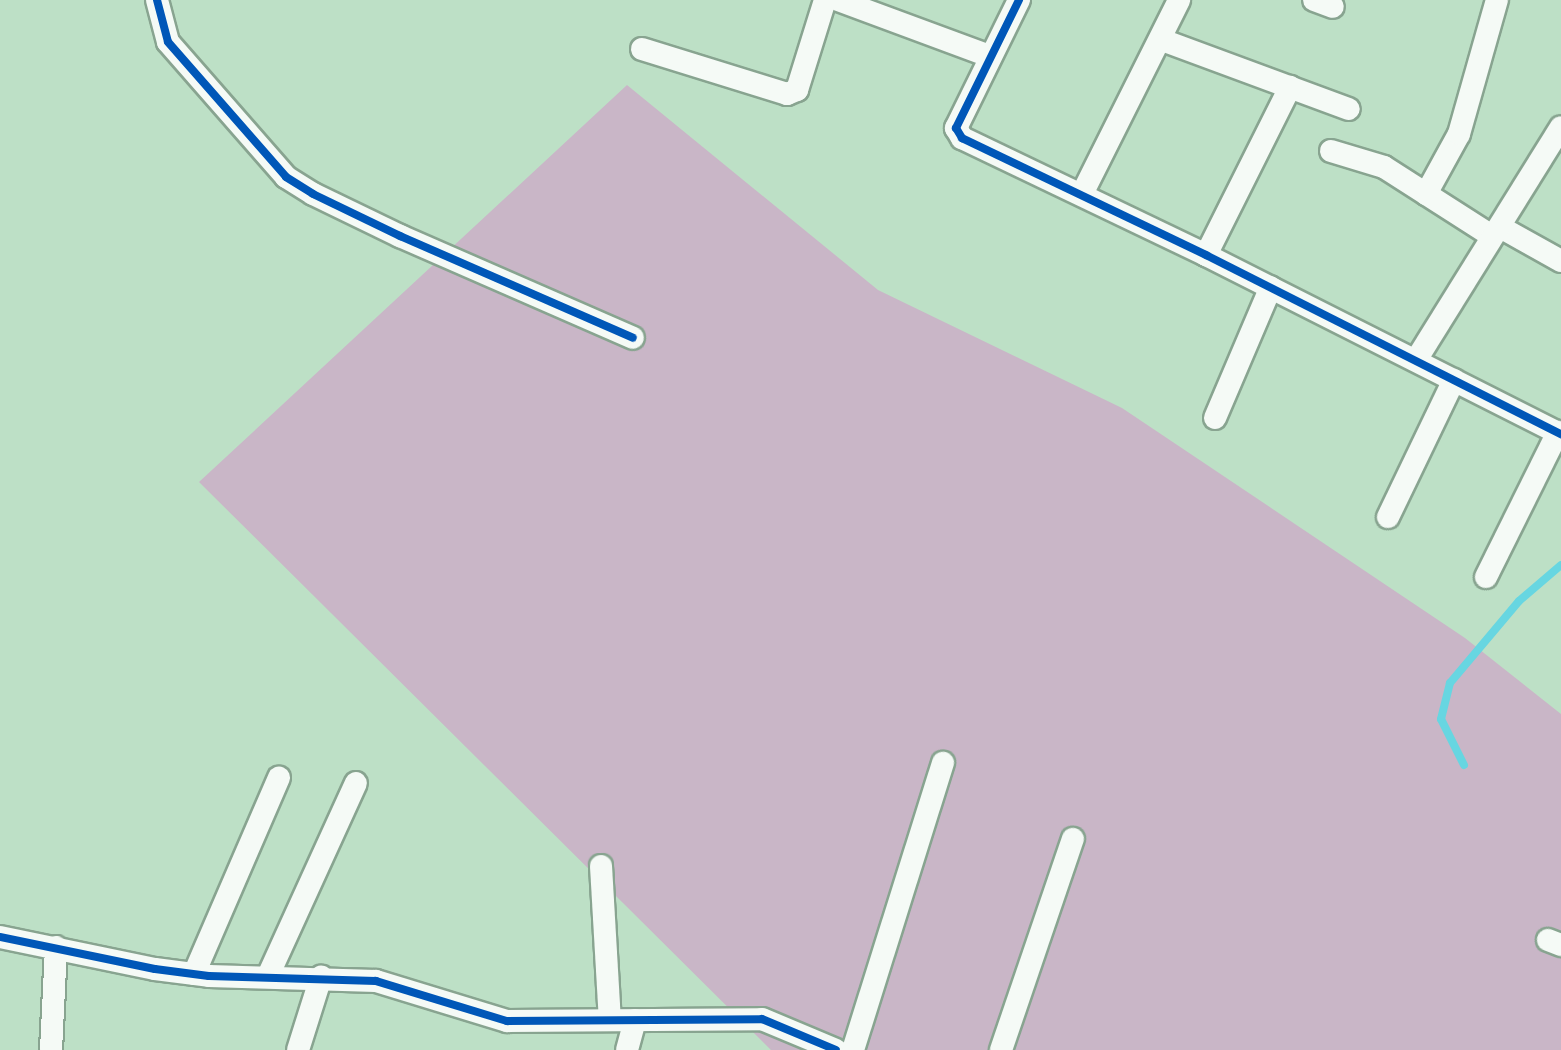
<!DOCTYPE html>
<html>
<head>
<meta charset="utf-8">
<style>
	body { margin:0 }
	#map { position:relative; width:1561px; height:1050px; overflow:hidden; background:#bde0c6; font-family:"Nunito Sans",sans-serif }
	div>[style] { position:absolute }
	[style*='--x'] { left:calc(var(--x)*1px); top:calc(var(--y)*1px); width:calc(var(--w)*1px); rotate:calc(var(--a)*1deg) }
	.green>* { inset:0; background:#c9b6c7 }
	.stream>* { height:8px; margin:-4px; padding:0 4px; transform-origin:4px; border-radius:4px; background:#67d6e1 }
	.roads { filter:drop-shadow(2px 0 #88a490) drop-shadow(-2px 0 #88a490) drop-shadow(0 2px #88a490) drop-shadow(0 -2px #88a490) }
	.minor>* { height:22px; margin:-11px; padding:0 11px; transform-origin:11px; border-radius:11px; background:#f5faf6 }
	.cycleway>* { height:8px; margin:-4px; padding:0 4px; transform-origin:4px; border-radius:4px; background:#0057b8 }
	span { translate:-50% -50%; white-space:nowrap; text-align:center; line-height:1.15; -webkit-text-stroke:4.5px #fefefe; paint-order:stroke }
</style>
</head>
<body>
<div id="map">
	<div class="green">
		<i style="clip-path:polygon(627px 85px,878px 290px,1122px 408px,1465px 638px,1561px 714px,1561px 1050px,771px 1050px,199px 482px)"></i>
	</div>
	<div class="stream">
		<i style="--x:1464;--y:765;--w:51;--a:-116.6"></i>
		<i style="--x:1441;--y:719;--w:37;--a:-76"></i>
		<i style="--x:1450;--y:683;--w:107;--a:-49.9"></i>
		<i style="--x:1519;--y:601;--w:55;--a:-40.6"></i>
	</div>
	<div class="roads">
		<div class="minor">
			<i style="--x:157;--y:0;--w:43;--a:75.3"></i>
			<i style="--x:168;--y:42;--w:179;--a:48.8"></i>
			<i style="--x:286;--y:177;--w:32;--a:32"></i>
			<i style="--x:313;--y:194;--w:97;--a:25.8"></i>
			<i style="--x:400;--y:236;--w:254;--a:23.6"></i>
			<i style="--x:838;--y:0;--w:161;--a:20.3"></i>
			<i style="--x:1019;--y:0;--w:143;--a:116.2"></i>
			<i style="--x:956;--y:128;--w:12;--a:59"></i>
			<i style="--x:962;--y:138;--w:271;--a:25.6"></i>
			<i style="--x:1206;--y:255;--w:398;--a:26.8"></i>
			<i style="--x:1314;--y:0;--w:20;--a:20"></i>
			<i style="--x:1162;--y:40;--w:199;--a:20.3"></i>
			<i style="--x:642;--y:49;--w:152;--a:17.2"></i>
			<i style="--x:787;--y:94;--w:11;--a:-22"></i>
			<i style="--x:797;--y:90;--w:94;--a:-72.7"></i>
			<i style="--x:1331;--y:151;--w:55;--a:16.8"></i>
			<i style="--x:1384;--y:167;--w:128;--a:32.6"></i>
			<i style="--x:1082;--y:194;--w:217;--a:-63.4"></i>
			<i style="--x:1426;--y:194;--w:68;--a:-61.2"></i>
			<i style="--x:1459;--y:134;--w:139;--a:-74.2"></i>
			<i style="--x:1500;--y:227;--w:70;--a:29.1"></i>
			<i style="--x:1206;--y:255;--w:188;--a:-63.4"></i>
			<i style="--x:1416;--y:360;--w:274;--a:-58.1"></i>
			<i style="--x:1215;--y:418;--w:142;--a:-66.9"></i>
			<i style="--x:1388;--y:517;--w:152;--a:-64.3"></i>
			<i style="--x:1486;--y:577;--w:162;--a:-63.6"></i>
			<i style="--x:601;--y:866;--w:154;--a:86.7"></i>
			<i style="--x:0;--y:937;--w:158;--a:11.7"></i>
			<i style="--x:155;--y:969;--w:54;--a:7.4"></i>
			<i style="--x:209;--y:976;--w:167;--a:1.7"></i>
			<i style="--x:376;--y:981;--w:137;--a:17"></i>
			<i style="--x:507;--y:1021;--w:255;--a:-0.4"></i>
			<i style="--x:762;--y:1019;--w:80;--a:22.7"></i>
			<i style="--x:1548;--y:940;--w:14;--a:21"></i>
			<i style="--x:194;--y:974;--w:214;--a:-66.6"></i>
			<i style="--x:268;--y:976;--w:212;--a:-65.5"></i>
			<i style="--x:51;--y:1050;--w:103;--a:-87.2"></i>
			<i style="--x:298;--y:1050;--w:77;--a:-72.5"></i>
			<i style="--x:627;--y:1050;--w:31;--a:-75"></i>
			<i style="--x:853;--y:1050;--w:301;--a:-72.6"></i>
			<i style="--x:1001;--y:1050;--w:223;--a:-71.2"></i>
		</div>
	</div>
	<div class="cycleway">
		<i style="--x:157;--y:0;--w:43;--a:75.3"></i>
		<i style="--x:168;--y:42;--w:179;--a:48.8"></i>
		<i style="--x:286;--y:177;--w:32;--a:32"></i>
		<i style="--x:313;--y:194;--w:97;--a:25.8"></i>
		<i style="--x:400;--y:236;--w:254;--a:23.6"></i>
		<i style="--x:1019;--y:0;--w:143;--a:116.2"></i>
		<i style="--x:956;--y:128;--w:12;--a:59"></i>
		<i style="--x:962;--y:138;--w:271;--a:25.6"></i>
		<i style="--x:1206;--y:255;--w:398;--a:26.8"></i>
		<i style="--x:0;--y:937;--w:158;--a:11.7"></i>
		<i style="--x:155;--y:969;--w:54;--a:7.4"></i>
		<i style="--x:209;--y:976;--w:167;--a:1.7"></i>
		<i style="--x:376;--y:981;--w:137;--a:17"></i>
		<i style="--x:507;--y:1021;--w:255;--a:-0.4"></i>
		<i style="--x:762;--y:1019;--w:80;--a:22.7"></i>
	</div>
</div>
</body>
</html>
